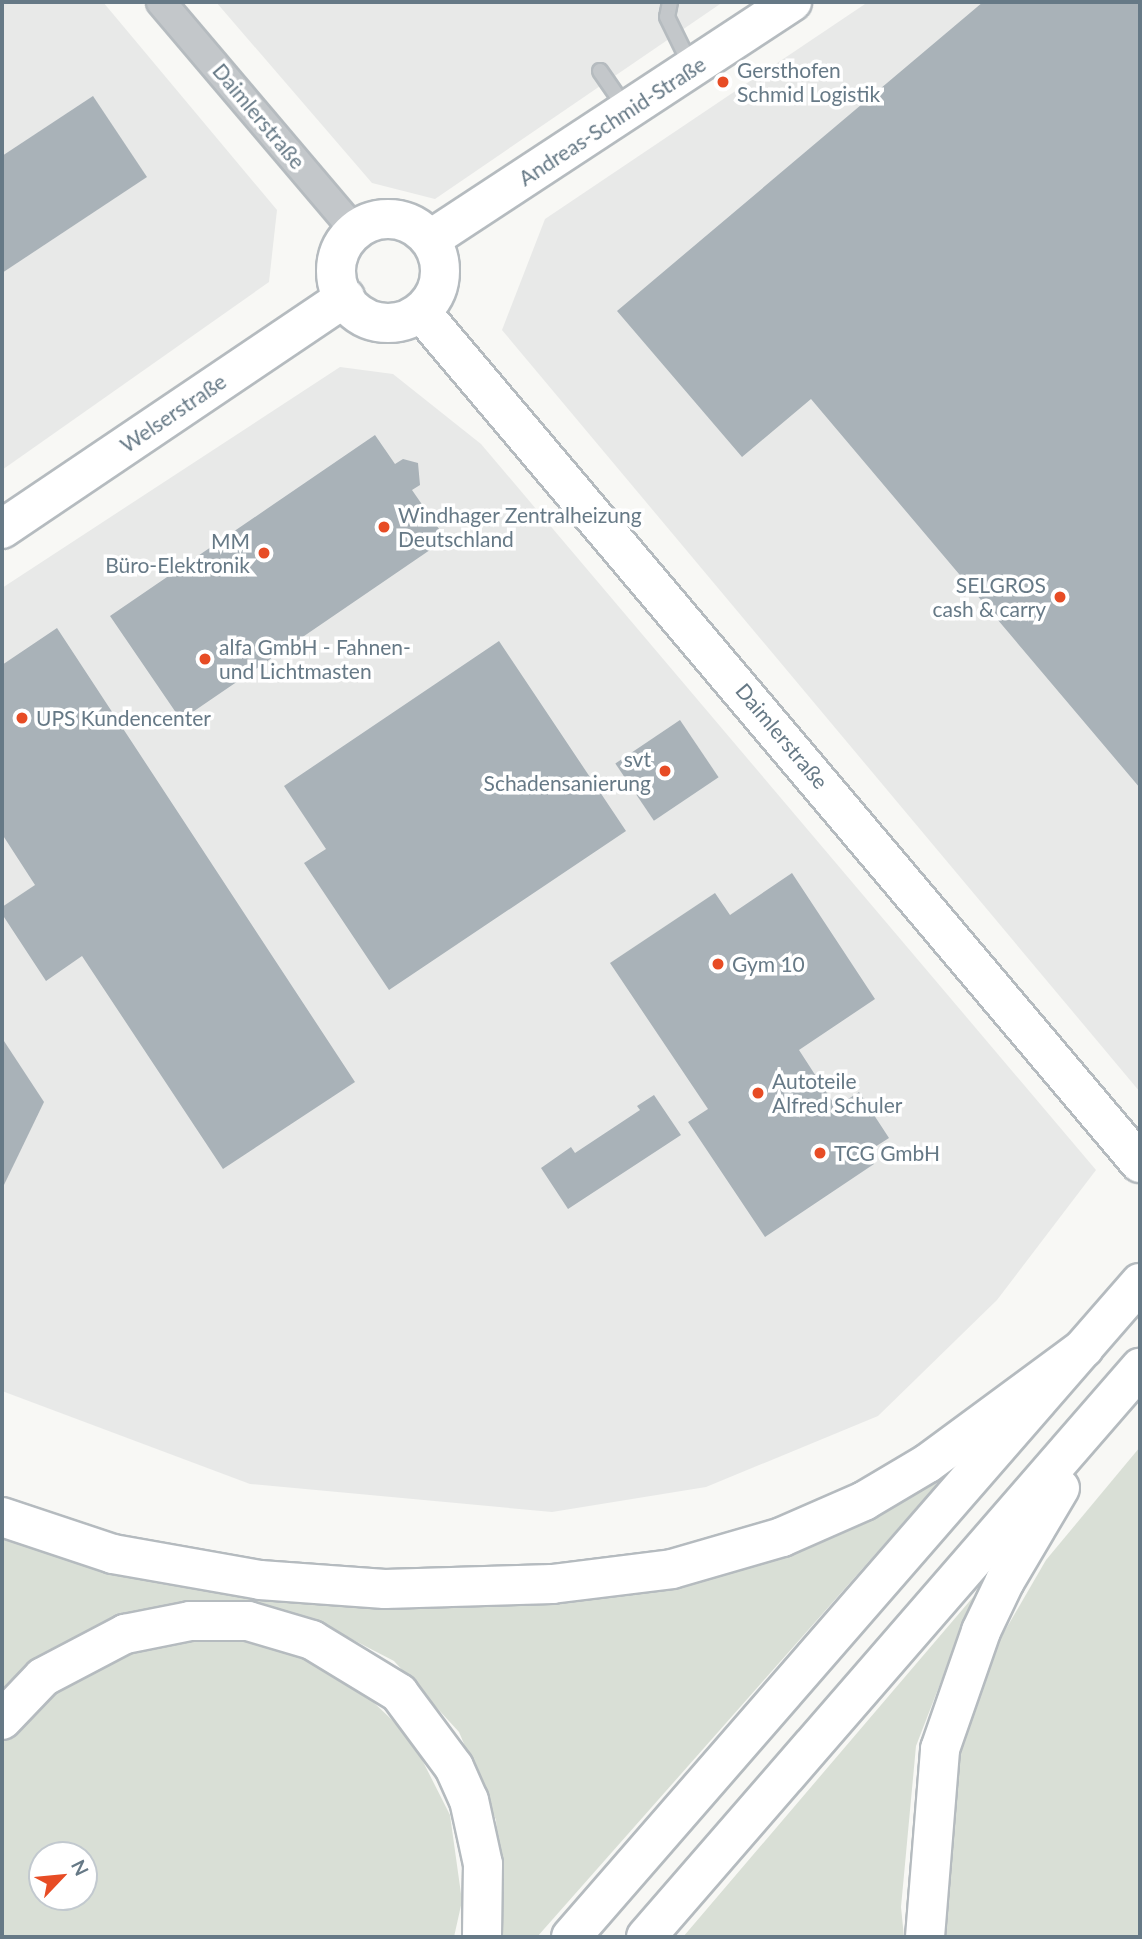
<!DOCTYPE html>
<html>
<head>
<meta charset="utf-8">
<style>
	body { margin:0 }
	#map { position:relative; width:1142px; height:1939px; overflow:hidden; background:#f8f8f5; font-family:Lato,sans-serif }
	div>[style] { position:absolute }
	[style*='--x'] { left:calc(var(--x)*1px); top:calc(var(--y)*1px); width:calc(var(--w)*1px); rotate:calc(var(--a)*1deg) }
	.built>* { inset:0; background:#e8e9e8 }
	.green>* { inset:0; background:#d9dfd6 }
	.building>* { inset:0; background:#a9b2b8; transform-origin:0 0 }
	.roads { filter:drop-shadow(2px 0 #b5bbbf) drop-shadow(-2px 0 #b5bbbf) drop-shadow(0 2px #b5bbbf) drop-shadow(0 -2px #b5bbbf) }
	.lane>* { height:14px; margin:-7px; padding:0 7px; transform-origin:7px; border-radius:7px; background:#c3c7ca }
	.street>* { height:28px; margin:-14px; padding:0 14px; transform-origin:14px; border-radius:14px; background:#c3c7ca }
	.secondary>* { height:38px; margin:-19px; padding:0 19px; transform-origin:19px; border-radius:19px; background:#fff }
	.secondary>.ring { margin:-19px; padding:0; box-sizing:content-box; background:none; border:38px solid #fff; border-radius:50% }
	.highway>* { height:38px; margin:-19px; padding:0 19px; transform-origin:19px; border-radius:19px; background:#fff }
	.dots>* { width:19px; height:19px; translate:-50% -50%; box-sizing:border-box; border:4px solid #fff; border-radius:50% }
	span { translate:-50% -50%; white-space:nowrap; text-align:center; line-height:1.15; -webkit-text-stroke:7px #fff; paint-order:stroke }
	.poi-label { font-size:21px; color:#667986 }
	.left { translate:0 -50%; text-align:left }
	.right { translate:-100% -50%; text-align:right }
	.street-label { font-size:21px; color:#667986 }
	.frame { position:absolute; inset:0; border:4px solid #667986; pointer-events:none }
	.north { position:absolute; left:28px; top:1841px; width:70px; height:70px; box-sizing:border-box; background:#fff; border:2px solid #c2c9cf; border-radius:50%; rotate:64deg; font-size:19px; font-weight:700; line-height:28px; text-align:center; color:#667986 }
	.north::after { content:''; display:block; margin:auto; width:24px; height:32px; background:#e74c25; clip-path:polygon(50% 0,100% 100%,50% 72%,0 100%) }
</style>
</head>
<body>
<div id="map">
	<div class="built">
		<i style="clip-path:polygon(2px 2px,103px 2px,277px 210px,269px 282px,2px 470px)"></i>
		<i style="clip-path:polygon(216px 2px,723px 2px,435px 199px,372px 183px)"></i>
		<i style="clip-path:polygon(868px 2px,1140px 2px,1140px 1092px,502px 330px,545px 219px)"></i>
		<i style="clip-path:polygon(340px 367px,393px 374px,481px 444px,1096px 1170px,997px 1300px,878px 1416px,706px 1487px,552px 1512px,250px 1484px,2px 1391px,2px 588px)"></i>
	</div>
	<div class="green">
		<i style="clip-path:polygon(1140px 1447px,1140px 1937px,943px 1937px,959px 1737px,1003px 1634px,1046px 1560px)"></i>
		<i style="clip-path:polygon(954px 1465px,537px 1937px,495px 1937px,502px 1916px,496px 1820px,459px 1732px,394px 1661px,309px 1617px,215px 1603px,2px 1699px,2px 1535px,232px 1590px,438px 1607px,609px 1593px)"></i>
		<i style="clip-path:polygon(974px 1596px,916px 1746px,901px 1907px,904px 1937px,683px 1937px)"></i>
		<i style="clip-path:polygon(evenodd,183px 1635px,269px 1642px,348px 1678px,411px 1738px,450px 1815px,462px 1901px,454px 1937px,2px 1937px,2px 1739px,28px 1704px,99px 1656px,183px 1635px,42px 1855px,84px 1855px,84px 1897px,42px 1897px,42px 1855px)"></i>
	</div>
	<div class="building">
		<i style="clip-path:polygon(983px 2px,1140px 2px,1140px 788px,811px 399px,742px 457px,617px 311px)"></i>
		<i style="clip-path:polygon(93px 96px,147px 177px,2px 273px,2px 156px)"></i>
		<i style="clip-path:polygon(375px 435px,395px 464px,403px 459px,418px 463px,420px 485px,412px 490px,446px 539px,181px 720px,110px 616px)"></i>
		<i style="clip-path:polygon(57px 628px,355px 1082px,223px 1169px,82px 956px,46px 981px,2px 914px,2px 907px,35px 885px,2px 834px,2px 665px)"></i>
		<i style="clip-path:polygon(499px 641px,626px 831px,389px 990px,304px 863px,326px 849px,284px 786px)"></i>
		<i style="left:680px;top:720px;width:69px;height:78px;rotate:56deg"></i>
		<i style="clip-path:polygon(792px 873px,875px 999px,799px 1050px,836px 1107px,859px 1092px,889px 1138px,867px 1152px,874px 1164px,765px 1237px,688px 1122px,708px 1109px,610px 963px,715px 893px,730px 915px)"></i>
		<i style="clip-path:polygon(2px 1038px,44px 1102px,2px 1189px)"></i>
		<i style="clip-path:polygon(654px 1095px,681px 1135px,568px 1209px,541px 1168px,571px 1147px,575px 1153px,640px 1110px,637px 1106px)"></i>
	</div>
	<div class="roads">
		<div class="lane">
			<i style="--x:670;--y:2;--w:15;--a:101"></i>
			<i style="--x:667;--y:17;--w:57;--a:63.9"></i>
			<i style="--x:600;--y:71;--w:47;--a:55.3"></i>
		</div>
		<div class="street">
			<i style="--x:161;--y:2;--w:300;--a:49.7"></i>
		</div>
		<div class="secondary">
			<i class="ring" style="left:336px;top:219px;width:66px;height:66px"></i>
			<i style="--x:431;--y:239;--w:432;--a:-33.3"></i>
			<i style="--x:421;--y:312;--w:1114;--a:49.81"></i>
			<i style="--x:2;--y:529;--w:414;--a:-34"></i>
		</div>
		<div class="highway">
			<i style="--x:2;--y:1517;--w:117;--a:18.4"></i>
			<i style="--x:113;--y:1554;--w:149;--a:10"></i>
			<i style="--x:260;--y:1580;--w:125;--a:4.1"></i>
			<i style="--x:385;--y:1589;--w:167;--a:-1.7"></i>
			<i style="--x:552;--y:1584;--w:121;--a:-7.1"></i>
			<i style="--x:672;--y:1569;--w:115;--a:-16.2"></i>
			<i style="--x:782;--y:1537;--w:90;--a:-23.7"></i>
			<i style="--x:864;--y:1501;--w:74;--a:-30.7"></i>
			<i style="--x:928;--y:1463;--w:194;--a:-36.4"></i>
			<i style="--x:2;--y:1720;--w:59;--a:-46.4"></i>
			<i style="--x:43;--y:1677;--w:93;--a:-27.7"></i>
			<i style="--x:125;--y:1634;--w:66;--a:-11.3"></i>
			<i style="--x:190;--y:1621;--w:58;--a:0"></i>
			<i style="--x:248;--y:1621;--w:67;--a:16.5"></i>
			<i style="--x:312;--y:1640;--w:102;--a:31.3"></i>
			<i style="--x:399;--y:1693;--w:92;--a:53.4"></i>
			<i style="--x:454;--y:1767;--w:36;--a:66"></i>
			<i style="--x:469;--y:1800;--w:66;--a:77.7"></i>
			<i style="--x:483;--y:1864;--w:73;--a:90.8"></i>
			<i style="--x:571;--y:1937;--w:867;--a:-48.98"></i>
			<i style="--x:646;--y:1937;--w:754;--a:-49.04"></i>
			<i style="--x:925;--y:1937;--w:189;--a:-85.4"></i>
			<i style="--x:940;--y:1749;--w:125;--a:-70.8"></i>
			<i style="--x:981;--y:1631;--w:55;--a:-64.4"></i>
			<i style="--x:1005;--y:1581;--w:108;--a:-59.4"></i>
		</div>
	</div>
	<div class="dots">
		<i style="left:723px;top:82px;background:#e74c25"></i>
		<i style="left:384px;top:527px;background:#e74c25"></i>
		<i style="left:264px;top:553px;background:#e74c25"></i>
		<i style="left:1060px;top:597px;background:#e74c25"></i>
		<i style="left:205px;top:659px;background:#e74c25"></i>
		<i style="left:22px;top:718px;background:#e74c25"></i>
		<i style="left:665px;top:771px;background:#e74c25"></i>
		<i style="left:718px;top:964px;background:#e74c25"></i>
		<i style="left:758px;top:1093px;background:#e74c25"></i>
		<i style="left:820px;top:1153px;background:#e74c25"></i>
	</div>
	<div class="poi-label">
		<span class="left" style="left:737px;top:82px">Gersthofen<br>Schmid Logistik</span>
		<span class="left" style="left:398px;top:527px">Windhager Zentralheizung<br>Deutschland</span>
		<span class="right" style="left:250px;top:553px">MM<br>Büro-Elektronik</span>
		<span class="right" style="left:1046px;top:597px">SELGROS<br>cash &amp; carry</span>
		<span class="left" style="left:219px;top:659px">alfa GmbH - Fahnen-<br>und Lichtmasten</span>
		<span class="left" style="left:36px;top:718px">UPS Kundencenter</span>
		<span class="right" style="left:651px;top:771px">svt<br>Schadensanierung</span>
		<span class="left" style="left:732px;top:964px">Gym 10</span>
		<span class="left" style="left:772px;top:1093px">Autoteile<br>Alfred Schuler</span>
		<span class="left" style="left:834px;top:1153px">TCG GmbH</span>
	</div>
	<div class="street-label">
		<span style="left:259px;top:116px;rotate:50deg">Daimlerstraße</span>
		<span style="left:612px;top:121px;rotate:-33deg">Andreas-Schmid-Straße</span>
		<span style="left:173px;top:413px;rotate:-34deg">Welserstraße</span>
		<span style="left:782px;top:736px;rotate:50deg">Daimlerstraße</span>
	</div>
	<div class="frame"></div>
	<div class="north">N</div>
</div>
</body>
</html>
